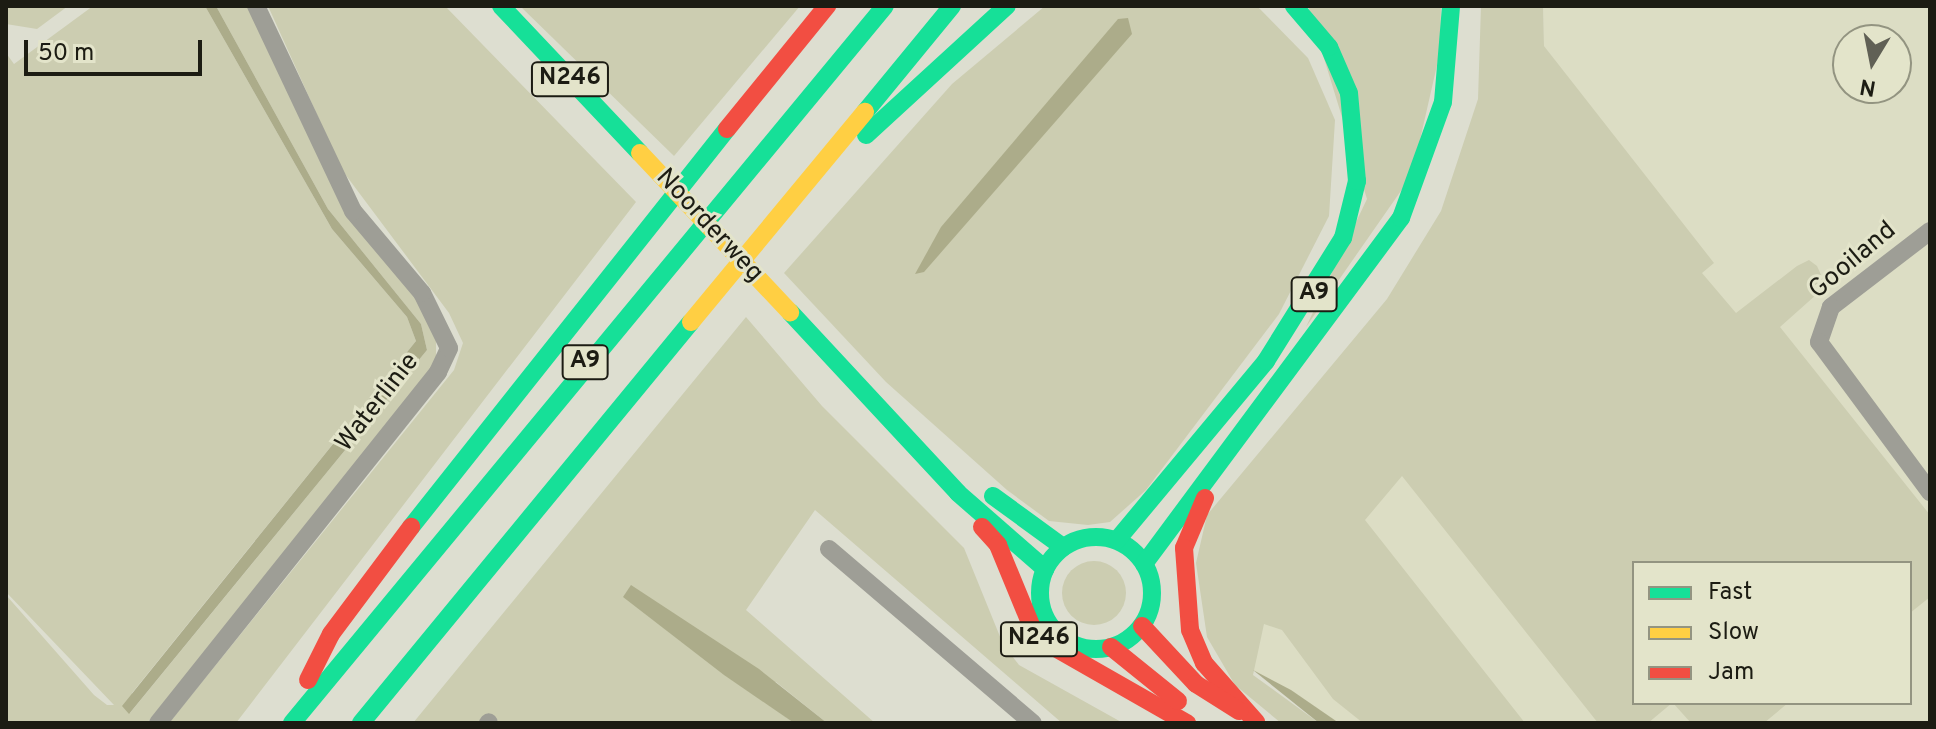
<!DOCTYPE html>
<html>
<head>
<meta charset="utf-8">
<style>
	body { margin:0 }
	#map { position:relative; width:1936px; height:729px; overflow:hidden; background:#ddded0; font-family:Overpass,sans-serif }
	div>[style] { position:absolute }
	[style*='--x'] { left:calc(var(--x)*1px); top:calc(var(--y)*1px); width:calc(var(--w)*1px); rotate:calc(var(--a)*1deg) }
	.built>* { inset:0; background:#dcddc4 }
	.green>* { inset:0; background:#cccdb1 }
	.round { border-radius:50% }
	.water>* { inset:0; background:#acac8a }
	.street>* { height:18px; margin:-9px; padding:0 9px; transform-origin:9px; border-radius:9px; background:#9e9e96 }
	.fast>* { height:18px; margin:-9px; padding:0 9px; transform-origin:9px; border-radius:9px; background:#16e098 }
	.fast>.ring { margin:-9px; padding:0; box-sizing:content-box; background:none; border:18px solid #16e098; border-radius:50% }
	.slow>* { height:18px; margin:-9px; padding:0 9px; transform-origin:9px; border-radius:9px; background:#ffcf43 }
	.jam>* { height:18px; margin:-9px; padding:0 9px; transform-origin:9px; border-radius:9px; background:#f24e42 }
	.slow-bridge>* { height:18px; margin:-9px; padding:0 9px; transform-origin:9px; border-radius:9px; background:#ffcf43 }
	span { translate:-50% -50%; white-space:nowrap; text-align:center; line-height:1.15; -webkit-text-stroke:6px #e3e4ca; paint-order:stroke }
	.shield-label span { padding:2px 6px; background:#e3e4ca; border:2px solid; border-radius:6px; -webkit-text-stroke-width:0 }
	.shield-label { font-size:24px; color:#1c1c13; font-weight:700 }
	.street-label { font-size:26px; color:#1c1c13 }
	.frame { position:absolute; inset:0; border:8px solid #1c1c13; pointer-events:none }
	.legend { position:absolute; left:1632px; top:561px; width:280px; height:144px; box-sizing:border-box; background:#e3e4ca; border:2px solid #939481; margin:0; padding:10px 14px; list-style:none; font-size:24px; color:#1c1c13 }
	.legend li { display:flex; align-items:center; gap:16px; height:40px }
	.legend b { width:40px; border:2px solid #939481 }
	.north { position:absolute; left:1832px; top:24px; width:80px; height:80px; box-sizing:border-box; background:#e3e4ca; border:2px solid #939481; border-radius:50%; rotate:190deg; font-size:22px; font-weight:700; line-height:32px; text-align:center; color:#1c1c13 }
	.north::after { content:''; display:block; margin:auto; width:28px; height:36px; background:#606055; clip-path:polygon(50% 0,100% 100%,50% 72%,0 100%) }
	.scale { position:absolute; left:24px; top:40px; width:178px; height:36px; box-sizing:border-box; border:4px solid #1c1c13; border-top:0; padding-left:10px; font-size:24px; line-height:28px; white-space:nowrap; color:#1c1c13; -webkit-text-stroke:6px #e3e4ca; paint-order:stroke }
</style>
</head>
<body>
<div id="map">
	<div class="built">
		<i style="clip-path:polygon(evenodd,1543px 6px,1930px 6px,1930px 723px,1339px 723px,1253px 670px,1264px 624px,1632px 162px,1544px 46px,1543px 6px,1848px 40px,1896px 40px,1896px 88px,1848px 88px,1848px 40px,1543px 6px,1634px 563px,1910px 563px,1910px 703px,1634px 703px,1634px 563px)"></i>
	</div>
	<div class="green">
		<i style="clip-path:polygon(6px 6px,68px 6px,37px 29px,6px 24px)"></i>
		<i style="clip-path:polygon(93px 6px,205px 6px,332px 229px,407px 317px,416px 341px,132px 693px,130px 713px,427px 350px,421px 324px,328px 209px,216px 6px,250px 6px,347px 214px,436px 324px,436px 368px,147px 723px,6px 723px,6px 595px,94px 695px,107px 705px,114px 705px,6px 592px,6px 53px,14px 64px)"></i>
		<i style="clip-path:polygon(268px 6px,445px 6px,636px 202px,236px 723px,169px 723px,454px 370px,463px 343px,449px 313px,342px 170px)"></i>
		<i style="clip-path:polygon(520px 6px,800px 6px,674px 156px)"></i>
		<i style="clip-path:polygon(1045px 6px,1257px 6px,1308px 58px,1335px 120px,1329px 216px,1279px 314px,1146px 490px,1110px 522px,1088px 525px,1049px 521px,1007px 490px,886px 382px,784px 273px,952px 84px)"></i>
		<i style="clip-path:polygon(1308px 6px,1441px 6px,1440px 52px,1412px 175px,1306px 327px,1367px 199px)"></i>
		<i style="clip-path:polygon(1481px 6px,1543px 6px,1544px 46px,1714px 263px,1702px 273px,1736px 313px,1797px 266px,1809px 260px,1817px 266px,1826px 286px,1780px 327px,1930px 515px,1930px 597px,1910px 613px,1910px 563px,1634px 563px,1634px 703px,1672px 703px,1648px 723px,1598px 723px,1402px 476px,1365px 520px,1525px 723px,1363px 723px,1333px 699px,1282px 630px,1264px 624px,1253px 675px,1319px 723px,1281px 723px,1235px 685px,1207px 637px,1196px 563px,1207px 515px,1387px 299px,1441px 211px,1478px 99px)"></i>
		<i style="clip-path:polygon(746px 317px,822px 406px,964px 548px,1003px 644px,1019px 665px,1123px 723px,1062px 723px,815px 510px,746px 610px,875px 723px,827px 723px,776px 682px,739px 682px,794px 723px,413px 723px)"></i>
		<i class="round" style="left:1062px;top:561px;width:64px;height:64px"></i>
		<i style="clip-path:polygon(1673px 703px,1672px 703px,1788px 703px,1764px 723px,1691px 723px)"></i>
	</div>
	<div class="water">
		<i style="clip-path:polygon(205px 6px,216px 6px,328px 209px,421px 324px,427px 350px,129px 714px,122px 706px,416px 341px,407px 317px,332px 229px)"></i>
		<i style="clip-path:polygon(1128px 18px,1132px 34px,924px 272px,915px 274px,941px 227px,1118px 19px)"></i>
		<i style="clip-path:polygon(631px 585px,759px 669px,827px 723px,794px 723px,724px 675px,623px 597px)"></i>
		<i style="clip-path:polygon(1253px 670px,1291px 690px,1339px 723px,1319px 723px)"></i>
	</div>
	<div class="street">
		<i style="--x:1930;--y:231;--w:125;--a:142.5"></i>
		<i style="--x:1831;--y:307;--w:37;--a:109"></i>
		<i style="--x:1819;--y:342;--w:187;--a:53.5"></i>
		<i style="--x:829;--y:549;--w:268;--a:40.5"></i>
		<i style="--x:158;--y:723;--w:449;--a:-51.4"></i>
		<i style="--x:438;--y:372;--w:26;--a:-65"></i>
		<i style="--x:449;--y:348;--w:61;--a:-116.1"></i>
		<i style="--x:422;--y:293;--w:107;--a:-130.1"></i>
		<i style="--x:353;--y:211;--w:227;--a:-115.3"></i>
		<i style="--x:488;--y:723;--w:1;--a:-45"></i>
	</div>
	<div class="fast">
		<i style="--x:501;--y:6;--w:202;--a:46.6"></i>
		<i style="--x:865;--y:112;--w:137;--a:-50.6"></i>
		<i style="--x:866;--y:135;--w:191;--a:-42.5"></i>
		<i style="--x:790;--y:312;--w:247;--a:47.1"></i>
		<i style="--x:958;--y:493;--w:116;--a:41.1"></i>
		<i style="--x:993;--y:496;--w:87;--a:36.1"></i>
		<i style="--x:411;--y:527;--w:508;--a:-51.55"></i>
		<i class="ring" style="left:1040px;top:537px;width:94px;height:94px"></i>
		<i style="--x:1117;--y:540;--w:233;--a:-50.2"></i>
		<i style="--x:1266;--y:361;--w:145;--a:-58"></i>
		<i style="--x:1343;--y:238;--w:59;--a:-76.2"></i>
		<i style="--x:1357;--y:181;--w:88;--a:-95.2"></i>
		<i style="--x:1349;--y:93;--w:50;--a:-113.5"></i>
		<i style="--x:1329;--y:47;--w:54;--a:-130.5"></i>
		<i style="--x:1144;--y:564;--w:431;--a:-53.4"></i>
		<i style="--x:1401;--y:218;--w:123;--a:-70.1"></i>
		<i style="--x:1443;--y:102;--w:96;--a:-85.2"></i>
		<i style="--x:292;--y:723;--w:930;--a:-50.41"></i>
		<i style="--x:361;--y:723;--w:519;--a:-50.55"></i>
	</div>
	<div class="slow">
		<i style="--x:691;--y:322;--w:273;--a:-50.4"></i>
	</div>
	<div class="jam">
		<i style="--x:727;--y:129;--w:159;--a:-50.9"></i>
		<i style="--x:1205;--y:498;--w:54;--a:112.8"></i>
		<i style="--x:1184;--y:548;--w:82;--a:85.8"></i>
		<i style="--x:1190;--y:630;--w:36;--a:67"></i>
		<i style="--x:1204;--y:663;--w:79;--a:48.6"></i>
		<i style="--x:982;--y:527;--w:24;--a:48"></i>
		<i style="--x:998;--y:545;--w:100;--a:67.6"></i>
		<i style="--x:1036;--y:637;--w:174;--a:29.7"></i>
		<i style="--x:1142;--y:626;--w:79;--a:47"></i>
		<i style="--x:1196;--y:684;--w:51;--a:32.1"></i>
		<i style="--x:1111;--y:647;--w:86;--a:38.9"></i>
		<i style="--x:308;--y:680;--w:51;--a:-63.4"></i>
		<i style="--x:331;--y:634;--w:134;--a:-53.2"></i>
	</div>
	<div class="slow-bridge">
		<i style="--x:640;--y:153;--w:219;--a:46.7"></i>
	</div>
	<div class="shield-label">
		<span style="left:570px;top:79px">N246</span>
		<span style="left:1314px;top:294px">A9</span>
		<span style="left:585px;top:362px">A9</span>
		<span style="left:1039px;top:639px">N246</span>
	</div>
	<div class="street-label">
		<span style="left:709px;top:226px;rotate:47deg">Noorderweg</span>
		<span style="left:1853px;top:261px;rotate:-40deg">Gooiland</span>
		<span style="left:378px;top:403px;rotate:-52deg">Waterlinie</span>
	</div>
	<div class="frame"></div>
	<ul class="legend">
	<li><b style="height:10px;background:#16e098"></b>Fast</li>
	<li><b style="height:10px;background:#ffcf43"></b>Slow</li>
	<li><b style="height:10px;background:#f24e42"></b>Jam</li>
	</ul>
	<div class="north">N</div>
	<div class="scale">50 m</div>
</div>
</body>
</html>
